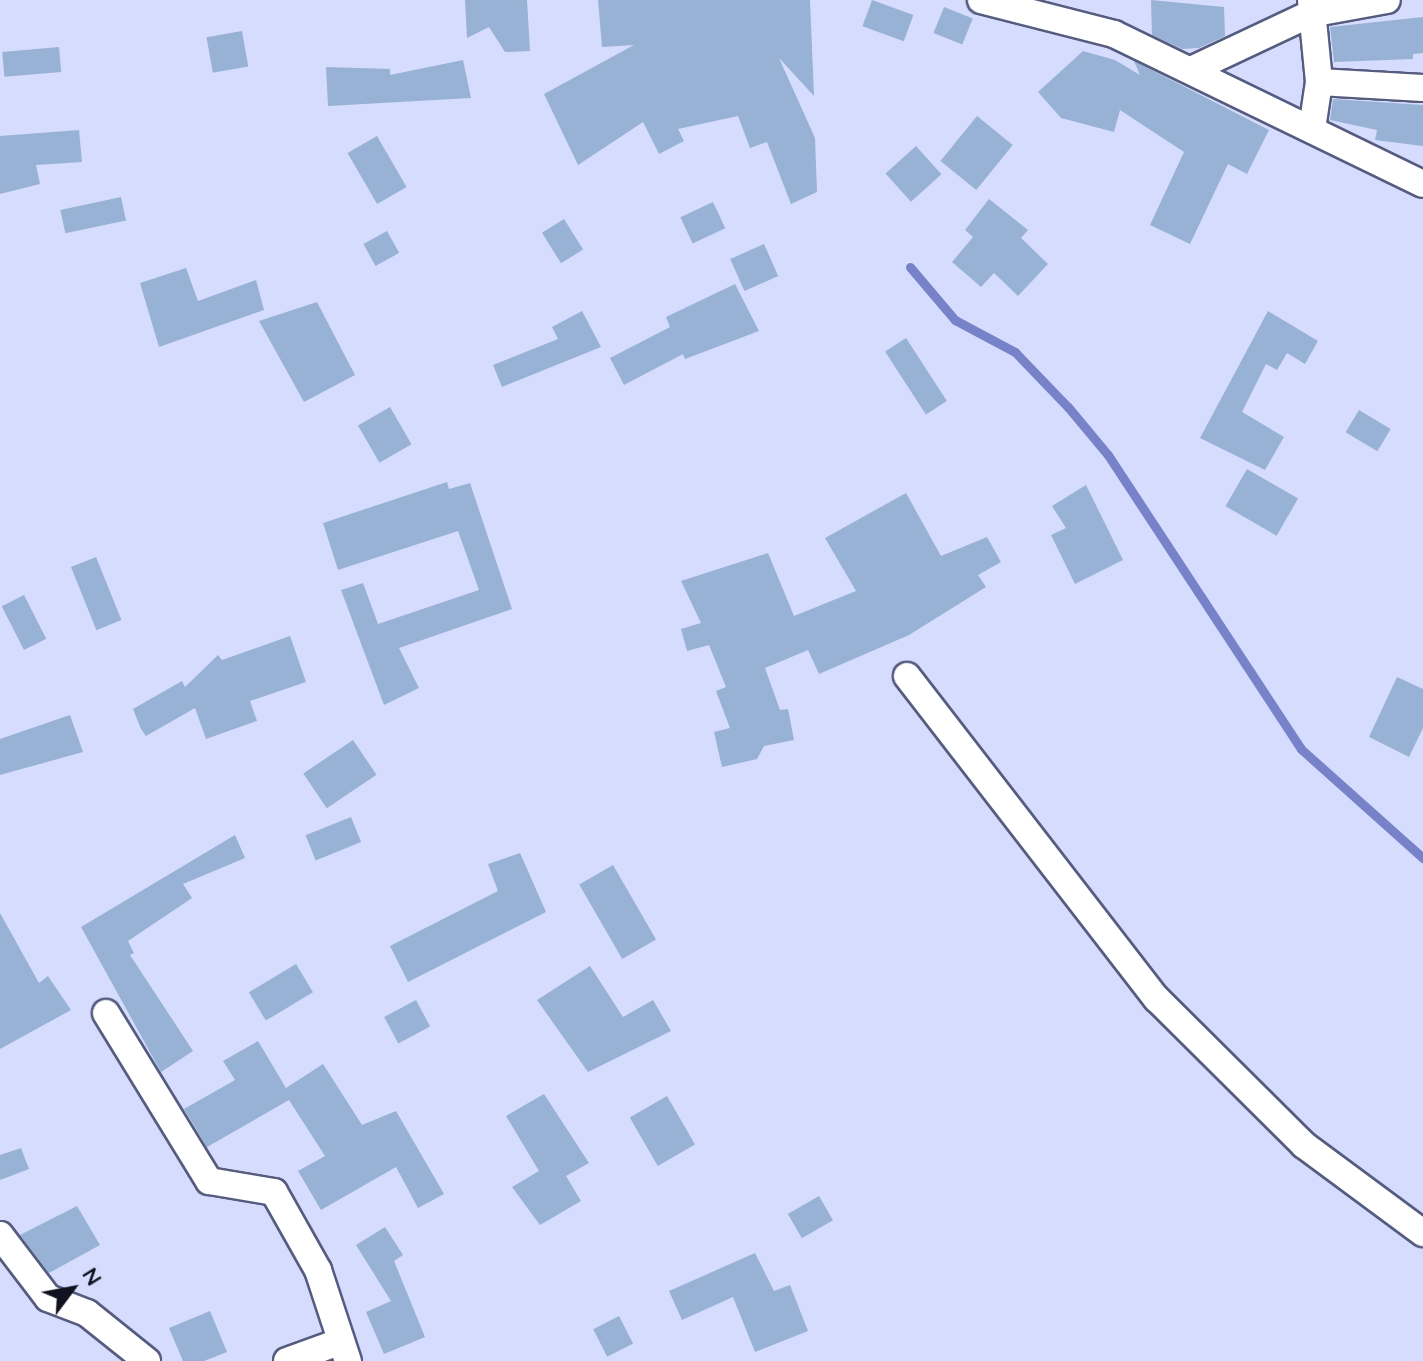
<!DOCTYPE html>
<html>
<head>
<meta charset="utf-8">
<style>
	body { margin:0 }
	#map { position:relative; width:1423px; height:1361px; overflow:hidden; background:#d5dcfd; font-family:Quicksand,sans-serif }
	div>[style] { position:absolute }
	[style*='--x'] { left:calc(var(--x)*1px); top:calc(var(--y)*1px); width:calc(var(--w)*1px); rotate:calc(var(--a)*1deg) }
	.stream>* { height:9px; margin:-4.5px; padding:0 4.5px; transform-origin:4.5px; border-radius:4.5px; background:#7782c9 }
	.building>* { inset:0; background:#98b2d5; transform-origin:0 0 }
	.roads { filter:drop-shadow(2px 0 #555c7f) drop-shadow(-2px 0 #555c7f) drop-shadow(0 2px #555c7f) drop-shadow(0 -2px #555c7f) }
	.minor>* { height:26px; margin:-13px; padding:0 13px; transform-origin:13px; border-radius:13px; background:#fff }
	span { translate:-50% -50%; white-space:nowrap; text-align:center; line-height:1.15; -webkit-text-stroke:6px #d5dcfd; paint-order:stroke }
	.north { position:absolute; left:32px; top:1249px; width:80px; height:80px; -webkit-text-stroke:6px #d5dcfd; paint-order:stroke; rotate:58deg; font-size:22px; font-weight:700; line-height:32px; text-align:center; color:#101220 }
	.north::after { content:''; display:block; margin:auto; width:28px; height:36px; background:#101220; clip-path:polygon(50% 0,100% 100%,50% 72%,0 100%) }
</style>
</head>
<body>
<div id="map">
	<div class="stream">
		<i style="--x:910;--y:267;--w:70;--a:49.7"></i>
		<i style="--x:955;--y:320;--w:68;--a:28.1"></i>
		<i style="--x:1015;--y:352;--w:76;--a:46.1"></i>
		<i style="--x:1068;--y:407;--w:62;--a:50.2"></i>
		<i style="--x:1108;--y:455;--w:352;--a:56.7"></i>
		<i style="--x:1301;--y:749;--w:164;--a:41.8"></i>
	</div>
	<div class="building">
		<i style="clip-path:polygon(465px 0,527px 0,530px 51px,505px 52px,489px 27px,467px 38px)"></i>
		<i style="clip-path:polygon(598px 0,810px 0,814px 96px,779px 58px,815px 138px,817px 192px,791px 204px,767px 142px,750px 148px,738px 116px,678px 129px,684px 141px,659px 154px,643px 122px,578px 165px,544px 94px,634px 45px,602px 47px)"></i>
		<i style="left:872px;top:0;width:44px;height:28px;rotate:20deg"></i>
		<i style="clip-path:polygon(1151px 0,1224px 7px,1225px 36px,1199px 48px,1182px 49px,1152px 35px)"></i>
		<i style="left:944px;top:7px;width:31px;height:28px;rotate:22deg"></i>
		<i style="clip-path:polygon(1423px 17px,1423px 53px,1413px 54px,1413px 59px,1334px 62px,1330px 27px)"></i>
		<i style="left:242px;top:31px;width:36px;height:36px;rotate:80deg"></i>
		<i style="left:59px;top:47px;width:25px;height:57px;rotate:85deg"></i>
		<i style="clip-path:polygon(1083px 51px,1115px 60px,1140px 75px,1134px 61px,1269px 130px,1247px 174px,1228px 164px,1190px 244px,1150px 225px,1184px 152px,1120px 110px,1114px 132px,1061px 118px,1038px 92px)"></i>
		<i style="clip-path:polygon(463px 60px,471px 98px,328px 106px,326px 67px,390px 69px,390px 75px)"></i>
		<i style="clip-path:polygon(1333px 99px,1423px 105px,1423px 146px,1375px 140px,1377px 130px,1330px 120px)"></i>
		<i style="left:977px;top:116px;width:46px;height:58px;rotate:39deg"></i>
		<i style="clip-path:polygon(79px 130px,82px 162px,36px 165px,40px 184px,0 194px,0 136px)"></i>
		<i style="left:377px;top:136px;width:59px;height:34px;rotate:60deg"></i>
		<i style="left:916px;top:146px;width:38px;height:41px;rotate:48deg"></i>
		<i style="left:121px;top:197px;width:24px;height:62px;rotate:78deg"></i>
		<i style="clip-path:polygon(989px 199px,1028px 230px,1021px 238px,1048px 264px,1018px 296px,994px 273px,981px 287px,952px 262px,973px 237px,965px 230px)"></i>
		<i style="left:713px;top:202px;width:29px;height:36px;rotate:65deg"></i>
		<i style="left:564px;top:219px;width:36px;height:26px;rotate:58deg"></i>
		<i style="left:387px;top:231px;width:25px;height:27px;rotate:61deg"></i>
		<i style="left:764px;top:244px;width:35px;height:37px;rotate:66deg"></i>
		<i style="clip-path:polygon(186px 268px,198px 301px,256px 280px,264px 310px,159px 347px,140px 283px)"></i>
		<i style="clip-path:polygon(735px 284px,759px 331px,685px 359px,683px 354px,624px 385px,610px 358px,670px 327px,666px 317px)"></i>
		<i style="clip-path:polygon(317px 302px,355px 375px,304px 402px,259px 321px)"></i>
		<i style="clip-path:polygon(582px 311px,601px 347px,502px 387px,493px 365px,558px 339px,552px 327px)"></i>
		<i style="clip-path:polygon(1268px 311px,1318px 341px,1305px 364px,1287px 353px,1277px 370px,1266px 364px,1242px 412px,1284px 437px,1265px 470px,1200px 438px)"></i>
		<i style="left:906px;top:338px;width:75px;height:25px;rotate:57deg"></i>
		<i style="left:390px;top:407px;width:43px;height:37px;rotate:60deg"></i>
		<i style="left:1359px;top:410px;width:37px;height:26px;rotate:31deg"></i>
		<i style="left:1247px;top:469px;width:59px;height:43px;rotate:30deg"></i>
		<i style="clip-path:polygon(447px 482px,449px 489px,470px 483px,512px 609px,399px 648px,419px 688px,384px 705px,341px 590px,363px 583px,378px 624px,479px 590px,458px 531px,338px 570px,323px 523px)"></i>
		<i style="clip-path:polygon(1086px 485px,1123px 560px,1075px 584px,1051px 535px,1066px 528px,1052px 506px)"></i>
		<i style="clip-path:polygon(906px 493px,941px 556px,987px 537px,1001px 562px,978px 575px,986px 587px,909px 635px,819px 674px,808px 650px,765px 668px,780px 710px,788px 709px,794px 740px,764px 746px,757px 759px,722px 767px,714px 732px,730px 728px,716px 691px,726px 687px,709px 645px,687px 651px,681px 629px,701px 623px,681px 581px,768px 553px,794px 616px,856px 591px,825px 538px)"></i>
		<i style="left:96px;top:557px;width:68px;height:27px;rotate:68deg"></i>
		<i style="left:24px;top:595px;width:49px;height:25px;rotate:63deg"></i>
		<i style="clip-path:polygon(290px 636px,306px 682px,250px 701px,257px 721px,206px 739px,195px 708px,146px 736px,141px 729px,133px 709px,182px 681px,185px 687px,218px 655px,222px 660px)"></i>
		<i style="clip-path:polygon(1397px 677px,1423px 689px,1423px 728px,1409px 757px,1369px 737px)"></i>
		<i style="clip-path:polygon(70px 715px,83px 752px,0 775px,0 739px)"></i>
		<i style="left:353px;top:740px;width:42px;height:60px;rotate:56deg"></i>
		<i style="left:351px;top:817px;width:27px;height:49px;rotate:68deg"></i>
		<i style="clip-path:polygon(235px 835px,245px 858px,183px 884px,192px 898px,128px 941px,134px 953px,130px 955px,193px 1051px,161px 1072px,81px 927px)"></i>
		<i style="clip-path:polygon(520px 853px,546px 912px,408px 982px,390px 946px,498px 891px,488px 864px)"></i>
		<i style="left:613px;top:865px;width:86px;height:39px;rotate:60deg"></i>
		<i style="clip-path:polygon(0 913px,39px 983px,48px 976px,71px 1010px,0 1049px)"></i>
		<i style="left:296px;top:964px;width:33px;height:55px;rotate:59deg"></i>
		<i style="clip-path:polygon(590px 966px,623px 1017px,653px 1000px,671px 1031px,588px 1072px,537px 1000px)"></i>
		<i style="left:416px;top:1000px;width:30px;height:36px;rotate:62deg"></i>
		<i style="clip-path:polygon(258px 1041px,286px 1088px,323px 1064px,362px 1125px,396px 1111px,444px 1194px,418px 1208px,396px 1167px,321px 1210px,298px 1171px,325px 1156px,289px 1100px,207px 1147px,184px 1109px,235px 1080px,223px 1061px)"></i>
		<i style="clip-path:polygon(544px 1094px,589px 1163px,566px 1176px,581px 1201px,540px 1225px,512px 1187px,539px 1171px,506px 1116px)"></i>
		<i style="left:667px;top:1096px;width:56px;height:43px;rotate:60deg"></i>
		<i style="clip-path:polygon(21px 1148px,29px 1169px,0 1180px,0 1155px)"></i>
		<i style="left:819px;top:1196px;width:28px;height:36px;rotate:60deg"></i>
		<i style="clip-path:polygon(77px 1206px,100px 1245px,49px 1273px,20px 1235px)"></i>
		<i style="clip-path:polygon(385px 1227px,403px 1255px,394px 1261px,425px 1337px,384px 1354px,366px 1312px,391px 1301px,356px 1245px)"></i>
		<i style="clip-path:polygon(755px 1253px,774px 1291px,790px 1285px,808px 1331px,755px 1352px,733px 1297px,682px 1320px,669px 1291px)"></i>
		<i style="clip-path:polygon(210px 1311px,227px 1352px,204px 1361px,183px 1361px,169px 1328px)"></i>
		<i style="left:619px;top:1316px;width:31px;height:29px;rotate:63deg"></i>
	</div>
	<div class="roads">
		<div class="minor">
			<i style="--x:981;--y:0;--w:137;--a:14.3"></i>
			<i style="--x:1114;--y:34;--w:343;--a:25.9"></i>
			<i style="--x:1311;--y:0;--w:82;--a:84.4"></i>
			<i style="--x:1319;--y:82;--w:48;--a:98.5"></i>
			<i style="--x:1191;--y:70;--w:132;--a:-25.2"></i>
			<i style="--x:1310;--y:14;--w:78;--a:-10.3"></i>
			<i style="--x:1319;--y:82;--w:104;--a:3.3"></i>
			<i style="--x:907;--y:676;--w:408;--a:52.3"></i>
			<i style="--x:1157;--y:999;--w:207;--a:44.8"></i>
			<i style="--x:1304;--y:1145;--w:148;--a:36.5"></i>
			<i style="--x:106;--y:1013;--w:197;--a:58.5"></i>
			<i style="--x:209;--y:1181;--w:66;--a:9.6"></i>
			<i style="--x:274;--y:1192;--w:90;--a:60.6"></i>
			<i style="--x:318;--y:1270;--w:96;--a:71.8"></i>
			<i style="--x:0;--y:1235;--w:79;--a:52.7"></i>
			<i style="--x:48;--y:1298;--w:42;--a:21"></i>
			<i style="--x:87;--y:1313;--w:77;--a:38.7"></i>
			<i style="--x:287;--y:1361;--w:55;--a:-20.1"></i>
		</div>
	</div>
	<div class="north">N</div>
</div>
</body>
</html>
